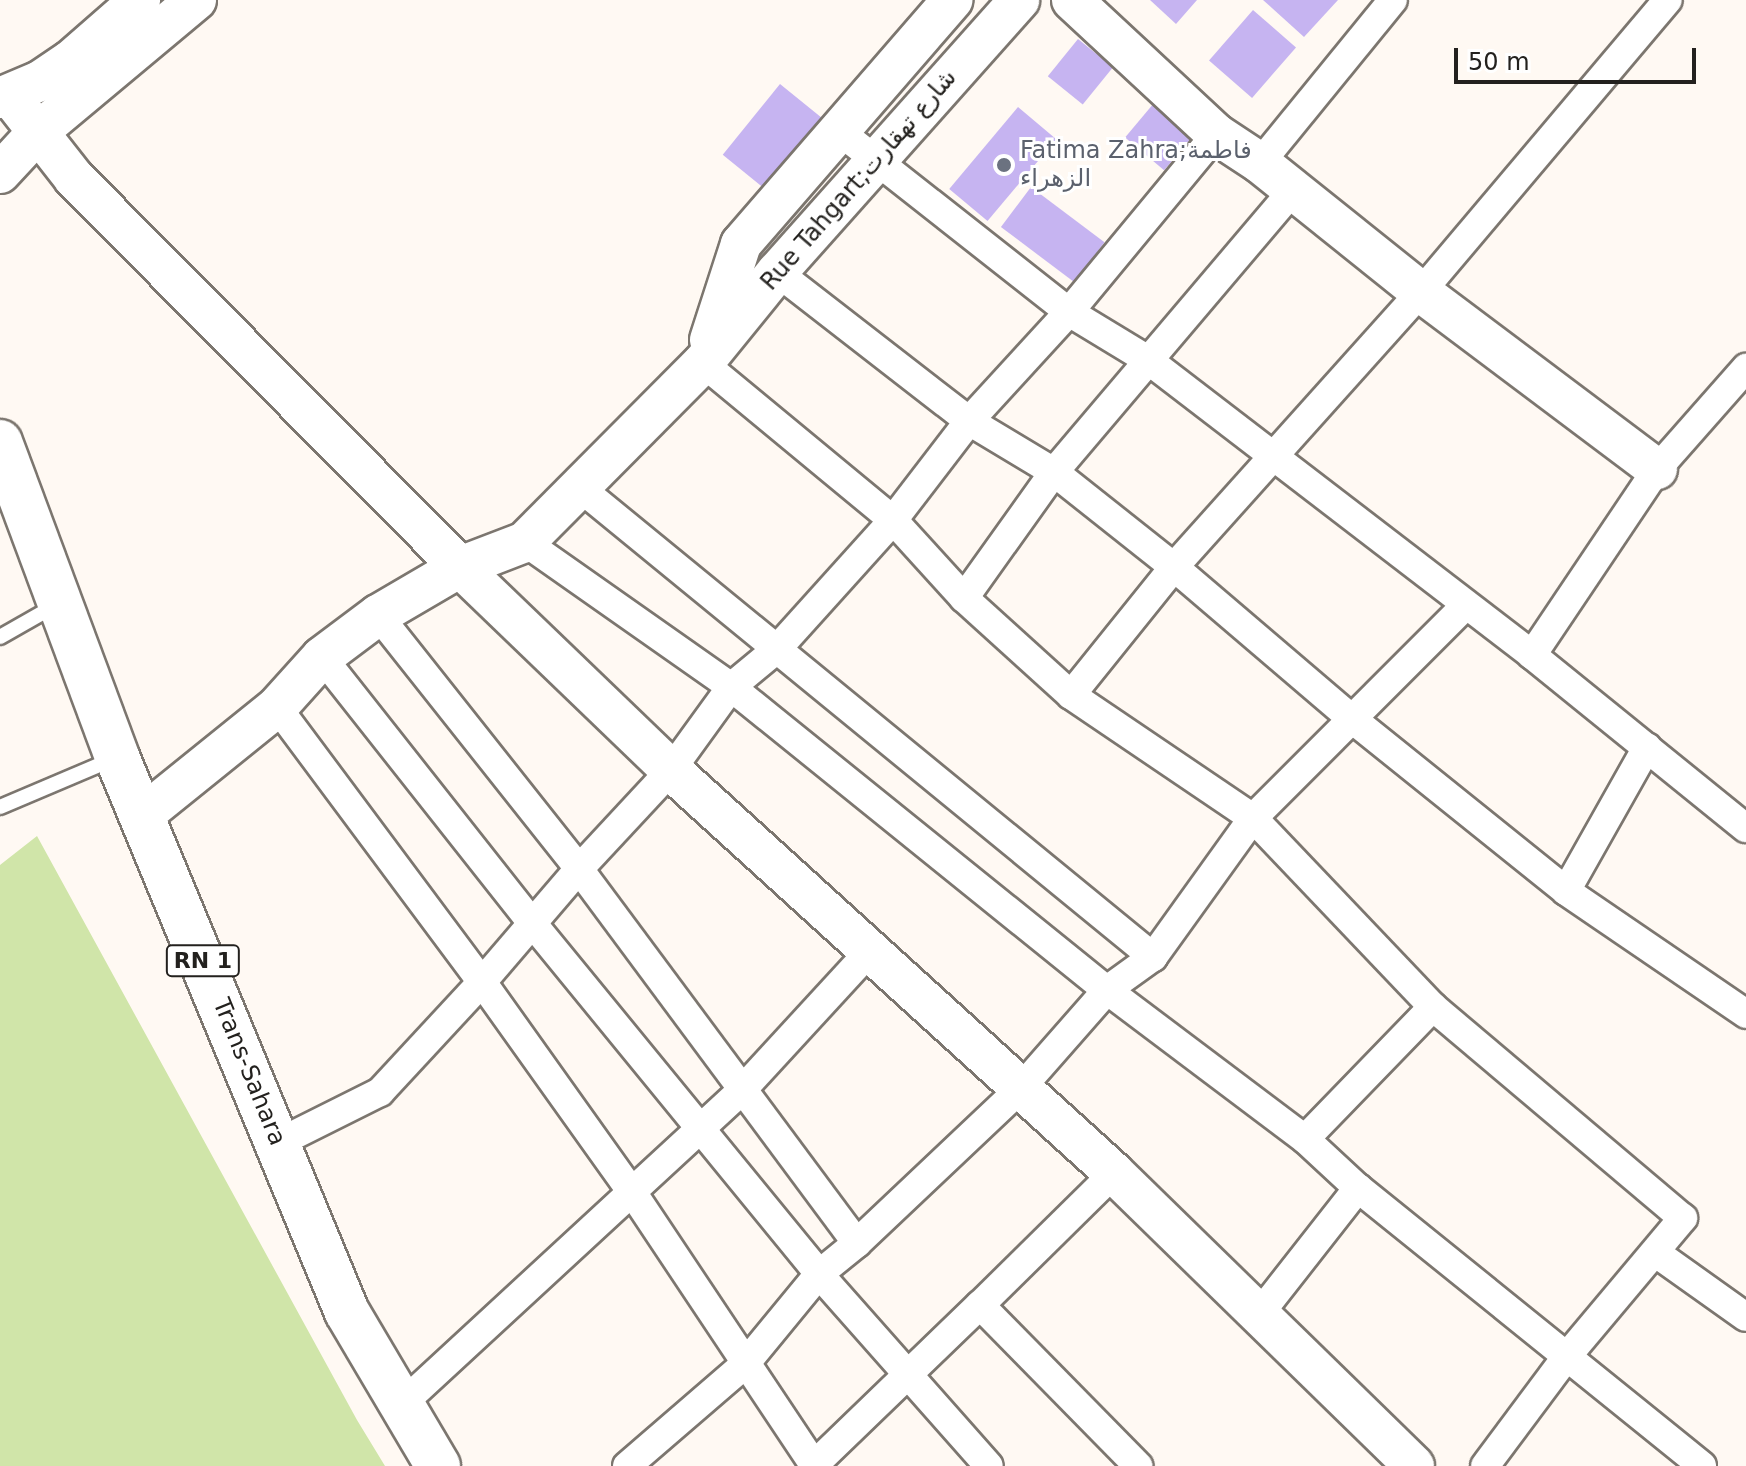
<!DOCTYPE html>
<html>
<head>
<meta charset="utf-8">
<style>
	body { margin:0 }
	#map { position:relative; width:1746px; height:1466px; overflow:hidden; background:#fff9f3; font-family:"DejaVu Sans","Noto Sans Arabic",sans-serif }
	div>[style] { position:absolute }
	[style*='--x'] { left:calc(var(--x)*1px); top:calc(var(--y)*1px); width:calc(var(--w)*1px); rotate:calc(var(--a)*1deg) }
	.green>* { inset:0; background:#d0e5a9 }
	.building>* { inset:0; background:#c6b4f1; transform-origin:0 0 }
	.roads { filter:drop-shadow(2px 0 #7c766f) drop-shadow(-2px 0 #7c766f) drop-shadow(0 2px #7c766f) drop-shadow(0 -2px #7c766f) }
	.lane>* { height:14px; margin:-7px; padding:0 7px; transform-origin:7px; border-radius:7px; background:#fff }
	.street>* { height:28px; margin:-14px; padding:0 14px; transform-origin:14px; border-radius:14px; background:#fff }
	.secondary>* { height:40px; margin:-20px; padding:0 20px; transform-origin:20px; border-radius:20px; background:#fff }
	.primary>* { height:44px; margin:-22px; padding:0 22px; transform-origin:22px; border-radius:22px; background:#fff }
	.dots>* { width:22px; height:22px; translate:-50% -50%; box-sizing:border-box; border:4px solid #fff; border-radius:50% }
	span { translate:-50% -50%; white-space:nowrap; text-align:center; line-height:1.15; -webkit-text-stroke:6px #fff; paint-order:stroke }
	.shield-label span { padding:2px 6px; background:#fff; border:2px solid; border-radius:6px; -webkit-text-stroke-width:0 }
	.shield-label { font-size:22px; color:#23211e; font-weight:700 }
	.worship-label { font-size:24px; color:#5b616d }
	.left { translate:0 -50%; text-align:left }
	.street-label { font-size:24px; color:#23211e }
	.scale { position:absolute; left:1454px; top:48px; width:242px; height:36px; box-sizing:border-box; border:4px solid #23211e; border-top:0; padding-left:10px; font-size:24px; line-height:28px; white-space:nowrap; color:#23211e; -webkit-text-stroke:6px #fff; paint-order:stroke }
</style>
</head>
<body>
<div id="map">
	<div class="green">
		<i style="clip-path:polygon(37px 836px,357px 1420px,385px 1466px,0 1466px,0 865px)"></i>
	</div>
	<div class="building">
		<i style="clip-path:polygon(1150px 0,1197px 0,1176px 24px)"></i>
		<i style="clip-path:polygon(1263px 0,1338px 0,1304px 37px)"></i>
		<i style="left:1253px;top:10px;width:57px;height:67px;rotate:41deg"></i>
		<i style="left:1078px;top:39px;width:45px;height:48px;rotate:39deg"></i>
		<i style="left:780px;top:84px;width:58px;height:91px;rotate:39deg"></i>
		<i style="left:1154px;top:103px;width:51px;height:45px;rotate:40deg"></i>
		<i style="left:1018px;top:107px;width:50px;height:107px;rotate:40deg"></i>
		<i style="left:1031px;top:187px;width:92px;height:50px;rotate:37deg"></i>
	</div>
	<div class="roads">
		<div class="lane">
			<i style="--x:0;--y:637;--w:64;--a:-29.7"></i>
			<i style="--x:0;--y:807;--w:123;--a:-23"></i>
		</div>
		<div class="street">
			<i style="--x:839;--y:131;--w:293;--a:38.2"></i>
			<i style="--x:1069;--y:312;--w:92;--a:31.3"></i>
			<i style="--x:1148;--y:360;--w:484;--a:37.5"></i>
			<i style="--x:1532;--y:655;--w:275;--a:39"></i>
			<i style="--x:1260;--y:163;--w:210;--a:-50.8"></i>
			<i style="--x:777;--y:272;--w:243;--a:37.8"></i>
			<i style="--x:969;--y:421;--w:99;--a:31"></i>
			<i style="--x:1054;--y:472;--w:153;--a:38.4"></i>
			<i style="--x:1174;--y:567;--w:233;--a:40.5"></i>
			<i style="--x:1351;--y:718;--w:276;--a:38.8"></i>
			<i style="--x:1566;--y:891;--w:165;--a:-60.6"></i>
			<i style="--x:703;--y:363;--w:246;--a:39.6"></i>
			<i style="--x:893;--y:520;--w:105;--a:47.7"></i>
			<i style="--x:964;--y:598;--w:144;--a:42.2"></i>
			<i style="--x:1071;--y:695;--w:220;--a:34.1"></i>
			<i style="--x:1253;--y:818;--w:261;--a:46.4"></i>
			<i style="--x:1433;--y:1007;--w:327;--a:40.2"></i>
			<i style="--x:1683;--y:1218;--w:180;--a:130"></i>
			<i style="--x:1567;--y:1356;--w:137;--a:126.7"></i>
			<i style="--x:579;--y:487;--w:742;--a:39.31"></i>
			<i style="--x:525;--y:542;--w:252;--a:35.1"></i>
			<i style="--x:731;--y:687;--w:483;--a:38.9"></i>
			<i style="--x:1107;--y:990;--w:248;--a:37"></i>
			<i style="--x:1305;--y:1139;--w:72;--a:42.8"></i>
			<i style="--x:1358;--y:1188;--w:442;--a:38.9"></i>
			<i style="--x:964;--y:598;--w:155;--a:-54.5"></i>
			<i style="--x:1054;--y:472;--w:370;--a:-49.7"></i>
			<i style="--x:378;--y:615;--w:324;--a:51.6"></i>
			<i style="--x:579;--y:869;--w:466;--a:53.4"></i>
			<i style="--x:857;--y:1243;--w:226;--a:-43.4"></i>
			<i style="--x:1021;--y:1088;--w:130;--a:-48.7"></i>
			<i style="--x:1107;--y:990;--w:57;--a:-35.7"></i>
			<i style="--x:1153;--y:957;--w:171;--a:-54.3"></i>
			<i style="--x:1253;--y:818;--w:300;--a:-45"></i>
			<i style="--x:1532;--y:655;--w:224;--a:-56.1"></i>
			<i style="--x:1657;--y:469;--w:135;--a:-48.6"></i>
			<i style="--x:322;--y:657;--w:340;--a:51.7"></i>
			<i style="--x:533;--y:924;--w:452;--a:50.7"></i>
			<i style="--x:819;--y:1274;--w:49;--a:-39.2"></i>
			<i style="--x:1071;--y:695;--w:164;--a:-51.2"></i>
			<i style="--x:1174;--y:567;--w:370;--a:-48.1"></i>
			<i style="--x:1421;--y:292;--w:382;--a:-49.8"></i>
			<i style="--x:277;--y:707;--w:343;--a:53.3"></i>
			<i style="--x:482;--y:982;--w:258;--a:54.5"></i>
			<i style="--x:632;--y:1192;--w:329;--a:56.3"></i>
			<i style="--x:1566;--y:891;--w:218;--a:34.3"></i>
			<i style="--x:1305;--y:1139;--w:184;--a:-45.9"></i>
			<i style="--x:278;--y:1143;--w:114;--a:-26.6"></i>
			<i style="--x:380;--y:1092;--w:150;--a:-47.2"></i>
			<i style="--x:482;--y:982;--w:149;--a:-49.4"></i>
			<i style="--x:579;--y:869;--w:135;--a:-47.1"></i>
			<i style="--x:671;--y:770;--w:102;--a:-54.1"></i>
			<i style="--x:731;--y:687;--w:60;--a:-39.6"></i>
			<i style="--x:777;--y:649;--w:173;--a:-48"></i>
			<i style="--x:893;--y:520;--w:125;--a:-52.5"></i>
			<i style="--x:969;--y:421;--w:148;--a:-47.5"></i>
			<i style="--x:1069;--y:312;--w:231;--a:-50.4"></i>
			<i style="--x:1114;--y:1173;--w:188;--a:135.4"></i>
			<i style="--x:980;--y:1305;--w:226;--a:45.5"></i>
			<i style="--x:1656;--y:1253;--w:110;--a:35.4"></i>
			<i style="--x:1260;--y:1313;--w:159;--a:-51.9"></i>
			<i style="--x:402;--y:1404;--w:464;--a:-42.7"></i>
			<i style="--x:743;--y:1089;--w:188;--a:-47.4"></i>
			<i style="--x:627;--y:1466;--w:156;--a:-40.8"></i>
			<i style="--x:745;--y:1364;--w:117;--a:-50.6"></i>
			<i style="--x:819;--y:1274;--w:256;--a:48.5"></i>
			<i style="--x:813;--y:1466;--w:232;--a:-44"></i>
		</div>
		<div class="secondary">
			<i style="--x:1072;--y:0;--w:197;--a:42.9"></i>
			<i style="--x:1216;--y:134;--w:53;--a:33.4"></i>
			<i style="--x:1260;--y:163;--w:206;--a:38.7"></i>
			<i style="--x:1421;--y:292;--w:295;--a:36.9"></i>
			<i style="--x:9;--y:95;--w:105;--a:51.9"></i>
			<i style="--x:74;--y:178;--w:548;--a:45.22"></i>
			<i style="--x:460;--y:567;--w:293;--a:43.9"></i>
			<i style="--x:671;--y:770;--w:599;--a:42.29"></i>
			<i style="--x:1114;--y:1173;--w:419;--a:44.3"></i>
			<i style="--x:0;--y:98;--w:43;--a:-23"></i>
			<i style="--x:40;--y:81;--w:36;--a:-34"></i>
			<i style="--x:70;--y:61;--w:93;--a:-41.1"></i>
			<i style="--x:0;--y:173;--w:56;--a:-47.2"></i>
			<i style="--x:38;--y:132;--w:206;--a:-39.9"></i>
			<i style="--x:710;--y:340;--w:101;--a:-72.1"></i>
			<i style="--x:741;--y:244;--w:323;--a:-49.1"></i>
			<i style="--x:143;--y:815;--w:172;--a:-38.9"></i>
			<i style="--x:277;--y:707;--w:67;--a:-48"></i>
			<i style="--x:322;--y:657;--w:70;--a:-36.9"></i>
			<i style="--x:378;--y:615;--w:95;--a:-30.3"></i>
			<i style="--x:460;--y:567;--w:70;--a:-21"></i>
			<i style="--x:525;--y:542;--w:252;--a:-45.2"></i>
			<i style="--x:703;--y:363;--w:117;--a:-50.9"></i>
			<i style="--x:777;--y:272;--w:364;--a:-48.3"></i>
		</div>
		<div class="primary">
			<i style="--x:0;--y:442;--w:336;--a:69.6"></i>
			<i style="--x:117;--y:757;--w:601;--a:67.49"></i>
			<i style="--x:347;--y:1312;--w:179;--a:59.4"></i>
		</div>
	</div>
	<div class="dots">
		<i style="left:1004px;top:165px;background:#6b7280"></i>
	</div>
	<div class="shield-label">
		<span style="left:203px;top:961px">RN 1</span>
	</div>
	<div class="worship-label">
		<span class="left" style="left:1020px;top:165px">Fatima Zahra;فاطمة<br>الزهراء</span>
	</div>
	<div class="street-label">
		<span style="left:859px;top:180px;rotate:-49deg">Rue Tahgart;شارع تهقارت</span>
		<span style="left:249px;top:1072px;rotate:68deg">Trans-Sahara</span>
	</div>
	<div class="scale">50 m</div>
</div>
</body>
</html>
